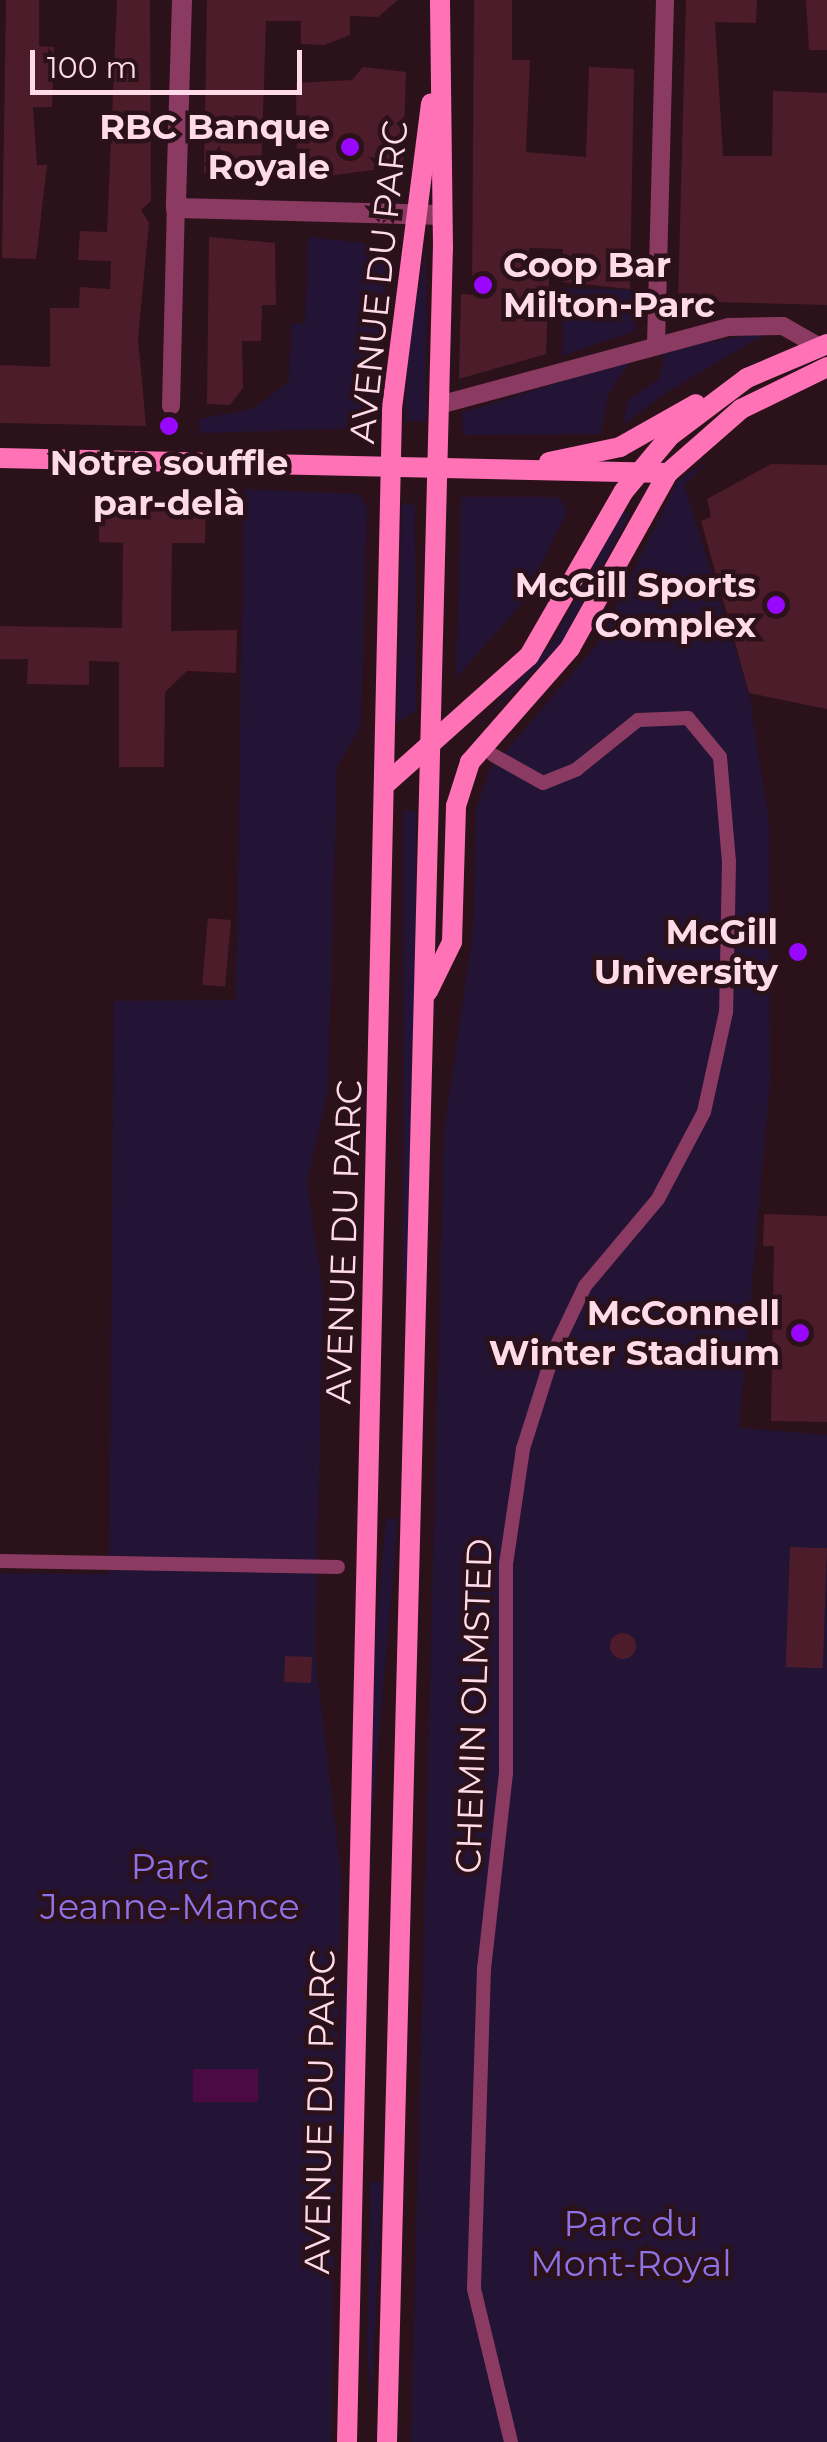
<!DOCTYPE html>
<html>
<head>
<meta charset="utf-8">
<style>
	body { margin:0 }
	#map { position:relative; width:827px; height:2442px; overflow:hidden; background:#2b111a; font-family:Montserrat,sans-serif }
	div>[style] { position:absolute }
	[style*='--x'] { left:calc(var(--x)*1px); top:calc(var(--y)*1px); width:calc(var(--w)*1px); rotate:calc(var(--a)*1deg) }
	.green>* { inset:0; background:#231436; transform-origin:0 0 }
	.water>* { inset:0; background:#4b0a43; transform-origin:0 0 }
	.building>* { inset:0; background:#4d1c2b; transform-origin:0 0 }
	.round { border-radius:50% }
	.pedestrian>* { height:14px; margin:-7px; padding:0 7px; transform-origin:7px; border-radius:7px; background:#8b3b61 }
	.minor>* { height:18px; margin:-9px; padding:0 9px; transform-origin:9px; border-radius:9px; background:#8b3b61 }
	.tertiary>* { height:20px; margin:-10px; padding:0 10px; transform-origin:10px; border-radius:10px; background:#8b3b61 }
	.secondary>* { height:20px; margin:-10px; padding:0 10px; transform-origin:10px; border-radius:10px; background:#ff72b6 }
	.dots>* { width:28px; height:28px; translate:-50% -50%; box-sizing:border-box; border:5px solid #2b111a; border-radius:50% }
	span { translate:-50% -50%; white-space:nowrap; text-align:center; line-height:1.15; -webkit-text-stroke:9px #2b111a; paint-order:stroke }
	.poi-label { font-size:35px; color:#ffdbe9; font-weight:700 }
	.right { translate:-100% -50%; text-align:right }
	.left { translate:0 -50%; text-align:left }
	.street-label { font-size:35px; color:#ffdbe9 }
	.park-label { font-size:35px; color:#8e73e6 }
	.scale { position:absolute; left:30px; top:50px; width:272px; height:45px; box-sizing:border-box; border:5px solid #ffdbe9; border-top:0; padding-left:12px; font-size:30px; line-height:35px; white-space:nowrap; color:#ffdbe9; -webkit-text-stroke:8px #2b111a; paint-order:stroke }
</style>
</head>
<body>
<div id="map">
	<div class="green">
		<i style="clip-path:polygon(308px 237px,391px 246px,367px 428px,200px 433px,199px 419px,253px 409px,289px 381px,291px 324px,305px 323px)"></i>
		<i style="clip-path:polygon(426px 246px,426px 421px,405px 421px,408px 349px)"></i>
		<i style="clip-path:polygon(563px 288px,637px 290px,635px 331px,562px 356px)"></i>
		<i style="clip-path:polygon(768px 332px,664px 394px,623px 425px,628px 400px,659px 379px,665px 350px)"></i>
		<i style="clip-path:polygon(632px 359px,608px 395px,601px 434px,463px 435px,462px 413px)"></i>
		<i style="clip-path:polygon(712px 459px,684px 484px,749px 693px,769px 822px,770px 1082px,739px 1428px,827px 1435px,827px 2442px,411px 2442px,444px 1131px,473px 931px,476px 810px,489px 771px,598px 643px,678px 480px)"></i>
		<i style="clip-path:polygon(244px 489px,359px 494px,367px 507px,361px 726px,337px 766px,328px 1090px,307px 1182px,323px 1294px,315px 1655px,341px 1873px,331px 2442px,0 2442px,0 1573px,109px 1574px,114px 1001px,236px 1000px)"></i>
		<i style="clip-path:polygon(461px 497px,558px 497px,568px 510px,524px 601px,456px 678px)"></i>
		<i style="clip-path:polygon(402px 504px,415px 505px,416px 711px,397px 723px)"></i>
		<i style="clip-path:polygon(623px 510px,630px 514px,561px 644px,473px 731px,552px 643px)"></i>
		<i style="left:403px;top:811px;width:13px;height:470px"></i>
		<i style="left:386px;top:1518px;width:12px;height:617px;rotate:5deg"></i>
		<i style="clip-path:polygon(370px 2182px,382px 2182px,371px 2410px,367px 2343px)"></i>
	</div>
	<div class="water">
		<i style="left:193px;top:2069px;width:65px;height:33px"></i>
	</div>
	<div class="building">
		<i style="clip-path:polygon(6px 0,39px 0,39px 46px,54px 47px,52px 107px,33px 107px,37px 165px,47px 165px,36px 259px,2px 258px)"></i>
		<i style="clip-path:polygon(117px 0,150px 0,151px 201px,141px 210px,149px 223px,138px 338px,146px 426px,0 423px,0 365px,50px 367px,50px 308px,79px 308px,80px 287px,110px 289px,111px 261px,78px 260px,80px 231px,107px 232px)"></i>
		<i style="clip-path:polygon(207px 0,398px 0,378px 17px,350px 16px,350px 35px,324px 45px,301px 44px,301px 21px,266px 21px,261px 175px,204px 173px)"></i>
		<i style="clip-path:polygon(474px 0,512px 0,512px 60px,530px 60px,526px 152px,586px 157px,589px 67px,634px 69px,630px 289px,562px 282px,563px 249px,529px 248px,531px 276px,549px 277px,546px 354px,459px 379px,461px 294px,472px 295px)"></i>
		<i style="clip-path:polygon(686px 0,757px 0,756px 23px,715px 22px,723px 156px,772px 156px,773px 91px,827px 93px,827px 305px,678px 301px)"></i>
		<i style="clip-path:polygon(806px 0,827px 0,827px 50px,809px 50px)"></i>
		<i style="clip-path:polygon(363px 67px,406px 72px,403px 166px,297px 180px,296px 83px,352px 80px)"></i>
		<i style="clip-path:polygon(209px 237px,275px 243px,276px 305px,262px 305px,261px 341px,242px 341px,243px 388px,230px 405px,207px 404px)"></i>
		<i style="clip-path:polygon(771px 464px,827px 465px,827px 709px,749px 693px,701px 521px,711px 517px,707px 499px)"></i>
		<i style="clip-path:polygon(99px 497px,206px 498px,205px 543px,172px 543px,171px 631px,237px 630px,236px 673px,187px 671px,165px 692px,164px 767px,119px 767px,119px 662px,89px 661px,89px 685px,27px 684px,28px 659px,0 659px,0 626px,122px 628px,123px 543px,99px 542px)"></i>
		<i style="left:208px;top:918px;width:23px;height:67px;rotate:5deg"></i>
		<i style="clip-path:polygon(764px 1214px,827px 1216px,827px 1422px,771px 1421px,774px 1246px,763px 1246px)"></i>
		<i style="left:790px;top:1547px;width:37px;height:120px;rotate:2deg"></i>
		<i class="round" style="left:610px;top:1633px;width:26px;height:26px"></i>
		<i style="left:285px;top:1656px;width:27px;height:26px;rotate:2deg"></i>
	</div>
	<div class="pedestrian">
		<i style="--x:493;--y:755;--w:57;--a:29.2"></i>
		<i style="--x:543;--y:783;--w:37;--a:-22"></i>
		<i style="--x:577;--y:769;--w:78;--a:-38.8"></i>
		<i style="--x:638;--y:720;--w:50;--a:-2.3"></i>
		<i style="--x:688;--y:718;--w:50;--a:50.6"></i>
		<i style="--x:720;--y:757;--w:104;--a:85.1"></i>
		<i style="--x:729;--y:861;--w:151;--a:91.1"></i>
		<i style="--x:726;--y:1012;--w:102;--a:102.4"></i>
		<i style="--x:704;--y:1112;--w:98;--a:117.9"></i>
		<i style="--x:658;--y:1199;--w:114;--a:130"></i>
		<i style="--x:585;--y:1286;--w:72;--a:115.5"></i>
		<i style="--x:554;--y:1351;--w:103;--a:107.6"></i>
		<i style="--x:523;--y:1449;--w:116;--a:98.4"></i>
		<i style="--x:506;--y:1564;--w:209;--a:90"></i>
		<i style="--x:506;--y:1773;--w:196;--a:96.4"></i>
		<i style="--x:484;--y:1968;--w:321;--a:91.8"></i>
		<i style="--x:474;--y:2289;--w:157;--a:76.4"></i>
		<i style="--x:0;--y:1561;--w:338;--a:1"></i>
	</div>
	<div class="minor">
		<i style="--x:656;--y:344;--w:344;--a:-88.5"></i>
		<i style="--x:439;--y:405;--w:300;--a:-15.1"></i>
		<i style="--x:729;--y:327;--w:54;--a:-1.1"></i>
		<i style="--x:783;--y:326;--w:40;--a:29.7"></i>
		<i style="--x:171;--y:406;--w:198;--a:-88.6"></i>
	</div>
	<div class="tertiary">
		<i style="--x:182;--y:0;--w:208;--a:91.7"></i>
		<i style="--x:176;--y:208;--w:266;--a:1.5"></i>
	</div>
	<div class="secondary">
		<i style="--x:0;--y:458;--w:668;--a:1.29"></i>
		<i style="--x:549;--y:462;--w:73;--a:-11.9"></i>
		<i style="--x:620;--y:447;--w:87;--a:-29.5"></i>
		<i style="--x:388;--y:782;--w:189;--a:-41.8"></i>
		<i style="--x:529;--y:656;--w:190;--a:-60.1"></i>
		<i style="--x:624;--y:491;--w:72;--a:-50.1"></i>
		<i style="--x:670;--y:436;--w:96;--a:-37"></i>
		<i style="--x:747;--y:378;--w:87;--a:-23"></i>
		<i style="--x:428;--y:991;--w:55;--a:-63.9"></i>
		<i style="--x:452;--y:942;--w:136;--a:-88.3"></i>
		<i style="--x:456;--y:806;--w:46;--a:-72.3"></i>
		<i style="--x:470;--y:762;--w:152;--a:-48.7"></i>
		<i style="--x:570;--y:648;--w:201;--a:-60.8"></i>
		<i style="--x:668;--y:473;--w:97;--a:-41.2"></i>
		<i style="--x:741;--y:409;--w:96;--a:-26"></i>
		<i style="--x:347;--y:2442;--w:2034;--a:-88.73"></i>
		<i style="--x:392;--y:408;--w:307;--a:-82.7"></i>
		<i style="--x:387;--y:2442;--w:2195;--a:-88.54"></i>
		<i style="--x:443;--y:248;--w:248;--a:-90.7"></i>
	</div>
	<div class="dots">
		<i style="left:350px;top:147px;background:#9907ff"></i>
		<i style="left:483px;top:285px;background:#9907ff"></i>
		<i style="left:169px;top:426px;background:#9907ff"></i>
		<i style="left:776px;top:605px;background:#9907ff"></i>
		<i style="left:798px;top:952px;background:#9907ff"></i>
		<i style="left:800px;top:1333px;background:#9907ff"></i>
	</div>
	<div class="poi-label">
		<span class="right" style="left:330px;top:147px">RBC Banque<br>Royale</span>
		<span class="left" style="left:503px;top:285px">Coop Bar<br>Milton-Parc</span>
		<span style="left:169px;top:483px">Notre souffle<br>par-delà</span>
		<span class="right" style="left:756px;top:605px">McGill Sports<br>Complex</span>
		<span class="right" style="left:778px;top:952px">McGill<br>University</span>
		<span class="right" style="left:780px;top:1333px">McConnell<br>Winter Stadium</span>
	</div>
	<div class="street-label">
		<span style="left:379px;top:282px;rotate:-84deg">AVENUE DU PARC</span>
		<span style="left:344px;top:1242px;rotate:-88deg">AVENUE DU PARC</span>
		<span style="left:474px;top:1706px;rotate:-88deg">CHEMIN OLMSTED</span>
		<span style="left:320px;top:2112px;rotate:-89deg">AVENUE DU PARC</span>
	</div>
	<div class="park-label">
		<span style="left:170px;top:1887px">Parc<br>Jeanne-Mance</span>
		<span style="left:631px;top:2244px">Parc du<br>Mont-Royal</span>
	</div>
	<div class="scale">100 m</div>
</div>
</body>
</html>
